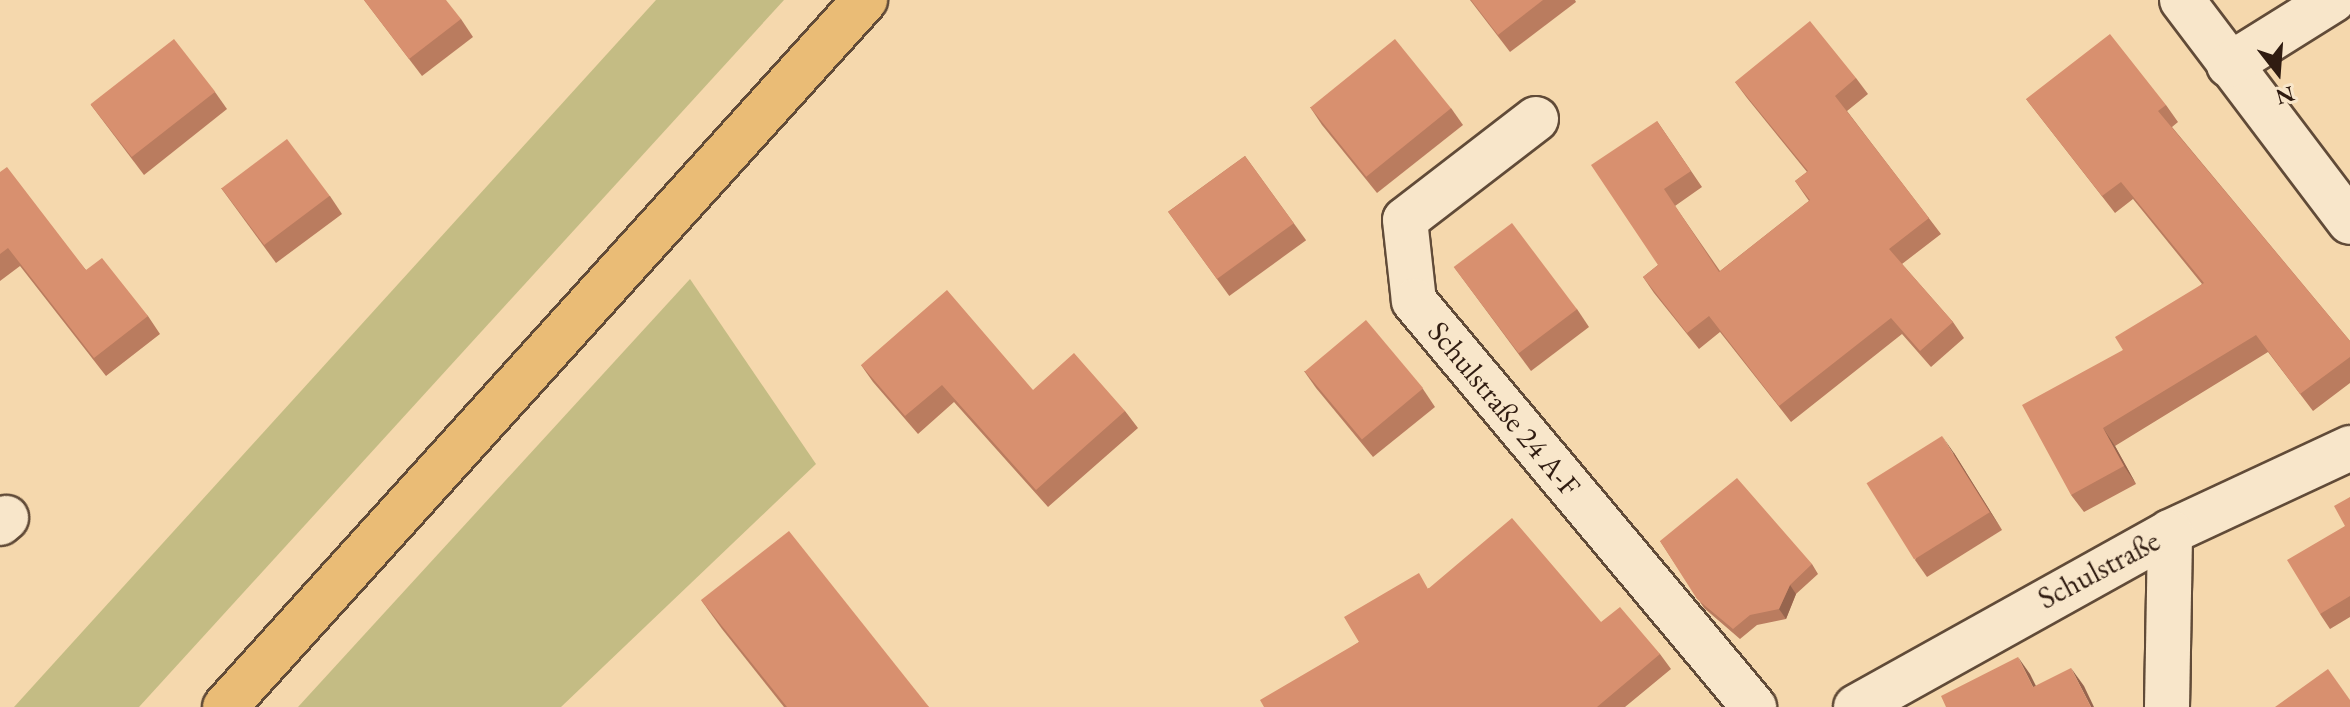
<!DOCTYPE html>
<html>
<head>
<meta charset="utf-8">
<style>
	body { margin:0 }
	#map { position:relative; width:2350px; height:707px; overflow:hidden; background:#f5d8ad; font-family:"EB Garamond",serif }
	div>[style] { position:absolute }
	[style*='--x'] { left:calc(var(--x)*1px); top:calc(var(--y)*1px); width:calc(var(--w)*1px); rotate:calc(var(--a)*1deg) }
	.green>* { inset:0; background:#c4bc84 }
	.roads { filter:drop-shadow(2px 0 #614b38) drop-shadow(-2px 0 #614b38) drop-shadow(0 2px #614b38) drop-shadow(0 -2px #614b38) }
	.minor>* { height:44px; margin:-22px; padding:0 22px; transform-origin:22px; border-radius:22px; background:#f8e6ca }
	.highway>* { height:44px; margin:-22px; padding:0 22px; transform-origin:22px; border-radius:22px; background:#eabc76 }
	.wall>* { inset:0; background:#ba7c5f; transform-origin:0 0 }
	.shaded-wall>* { inset:0; background:#97654e }
	.building>* { inset:0; background:#d8906f; transform-origin:0 0 }
	span { translate:-50% -50%; white-space:nowrap; text-align:center; line-height:1.15; -webkit-text-stroke:6px #f8e6ca; paint-order:stroke }
	.street-label { font-size:30px; color:#301c11 }
	.north { position:absolute; left:2238px; top:32px; width:80px; height:80px; -webkit-text-stroke:6px #f8e6ca; paint-order:stroke; rotate:163deg; font-size:22px; font-weight:700; line-height:32px; text-align:center; color:#301c11 }
	.north::after { content:''; display:block; margin:auto; width:28px; height:36px; background:#301c11; clip-path:polygon(50% 0,100% 100%,50% 72%,0 100%) }
</style>
</head>
<body>
<div id="map">
	<div class="green">
		<i style="clip-path:polygon(656px 0,784px 0,139px 707px,14px 707px)"></i>
		<i style="clip-path:polygon(690px 279px,816px 464px,561px 707px,298px 707px)"></i>
	</div>
	<div class="roads">
		<div class="minor">
			<i style="--x:2182;--y:0;--w:278;--a:52.9"></i>
			<i style="--x:2229;--y:65;--w:123;--a:-32"></i>
			<i style="--x:1536;--y:119;--w:165;--a:142.4"></i>
			<i style="--x:1405;--y:220;--w:81;--a:83.7"></i>
			<i style="--x:1414;--y:301;--w:530;--a:50.06"></i>
			<i style="--x:0;--y:523;--w:8;--a:-40"></i>
			<i style="--x:1856;--y:707;--w:359;--a:-29.1"></i>
			<i style="--x:2170;--y:532;--w:199;--a:-25"></i>
			<i style="--x:2167;--y:707;--w:175;--a:-89"></i>
		</div>
		<div class="highway">
			<i style="--x:225;--y:707;--w:954;--a:-47.85"></i>
		</div>
	</div>
	<div class="wall">
		<i style="clip-path:polygon(364px 0,461px 19px,473px 37px,422px 76px)"></i>
		<i style="clip-path:polygon(1470px 0,1575px 0,1576px 2px,1510px 52px)"></i>
		<i style="clip-path:polygon(1856px 78px,1868px 94px,1847px 111px,1941px 234px,1902px 264px,1953px 322px,1964px 338px,1931px 367px,1902px 334px,1791px 422px,1720px 332px,1699px 349px,1654px 293px,1643px 277px,1658px 265px,1657px 121px,1702px 187px,1675px 206px,1720px 271px,1809px 201px,1795px 181px,1807px 172px,1747px 98px,1735px 82px)"></i>
		<i style="clip-path:polygon(215px 92px,227px 109px,144px 175px,91px 105px)"></i>
		<i style="clip-path:polygon(2026px 99px,2166px 105px,2178px 122px,2172px 127px,2350px 341px,2350px 383px,2313px 411px,2268px 352px,2115px 446px,2136px 484px,2084px 512px,2071px 495px,2123px 350px,2202px 284px,2133px 199px,2115px 213px)"></i>
		<i style="clip-path:polygon(1310px 107px,1451px 108px,1463px 125px,1377px 193px,1322px 125px)"></i>
		<i style="left:1245px;top:156px;width:104px;height:95px;rotate:54deg"></i>
		<i style="clip-path:polygon(0 172px,86px 270px,148px 316px,160px 334px,106px 376px,20px 266px,0 281px)"></i>
		<i style="clip-path:polygon(221px 188px,330px 196px,342px 214px,276px 263px)"></i>
		<i style="clip-path:polygon(1454px 267px,1577px 309px,1589px 327px,1531px 371px)"></i>
		<i style="clip-path:polygon(861px 365px,1033px 390px,1125px 411px,1138px 428px,1048px 507px,954px 402px,918px 434px,873px 382px)"></i>
		<i style="clip-path:polygon(1304px 371px,1423px 389px,1435px 407px,1373px 457px,1316px 388px)"></i>
		<i style="clip-path:polygon(1954px 453px,2002px 530px,1927px 577px,1915px 560px)"></i>
		<i style="clip-path:polygon(2350px 497px,2350px 617px,2330px 629px,2320px 614px,2345px 526px)"></i>
		<i style="clip-path:polygon(1660px 541px,1812px 564px,1818px 574px,1796px 594px,1786px 619px,1757px 625px,1740px 639px,1704px 608px)"></i>
		<i style="clip-path:polygon(1429px 588px,1601px 622px,1660px 654px,1671px 669px,1625px 707px,1264px 707px,1359px 642px)"></i>
		<i style="clip-path:polygon(701px 600px,929px 707px,784px 707px,722px 629px)"></i>
	</div>
	<div class="shaded-wall">
		<i style="clip-path:polygon(2103px 428px,2115px 446px,2136px 484px,2124px 466px)"></i>
		<i style="clip-path:polygon(1942px 436px,1954px 453px,2002px 530px,1990px 512px)"></i>
		<i style="clip-path:polygon(1790px 585px,1796px 594px,1786px 619px,1779px 609px)"></i>
		<i style="clip-path:polygon(2018px 657px,2030px 674px,2045px 704px,2033px 687px)"></i>
		<i style="clip-path:polygon(2071px 668px,2084px 686px,2094px 707px,2091px 707px)"></i>
	</div>
	<div class="building">
		<i style="clip-path:polygon(364px 0,446px 0,461px 19px,409px 59px)"></i>
		<i style="clip-path:polygon(1471px 0,1543px 0,1498px 35px)"></i>
		<i style="clip-path:polygon(1810px 21px,1856px 78px,1835px 96px,1929px 218px,1889px 249px,1953px 322px,1920px 351px,1891px 318px,1779px 406px,1709px 316px,1687px 333px,1643px 277px,1658px 265px,1591px 165px,1657px 121px,1691px 171px,1664px 189px,1719px 272px,1810px 200px,1795px 181px,1808px 171px,1735px 82px)"></i>
		<i style="clip-path:polygon(2110px 34px,2166px 105px,2158px 111px,2350px 341px,2350px 357px,2300px 394px,2256px 335px,2103px 428px,2124px 466px,2071px 495px,2022px 405px,2123px 350px,2115px 337px,2204px 283px,2121px 182px,2102px 196px,2026px 99px)"></i>
		<i style="left:174px;top:39px;width:67px;height:106px;rotate:52deg"></i>
		<i style="left:1395px;top:39px;width:89px;height:109px;rotate:51deg"></i>
		<i style="left:287px;top:139px;width:71px;height:82px;rotate:53deg"></i>
		<i style="left:1245px;top:156px;width:83px;height:95px;rotate:54deg"></i>
		<i style="clip-path:polygon(7px 167px,86px 270px,102px 258px,148px 316px,94px 358px,8px 248px,0 254px,0 172px)"></i>
		<i style="left:1512px;top:223px;width:108px;height:73px;rotate:53deg"></i>
		<i style="clip-path:polygon(947px 290px,1033px 390px,1074px 353px,1125px 411px,1036px 490px,942px 385px,905px 416px,861px 365px)"></i>
		<i style="left:1366px;top:320px;width:89px;height:80px;rotate:50deg"></i>
		<i style="left:1942px;top:436px;width:90px;height:89px;rotate:58deg"></i>
		<i style="clip-path:polygon(1737px 478px,1812px 564px,1790px 585px,1779px 609px,1750px 615px,1733px 629px,1697px 599px,1660px 541px)"></i>
		<i style="clip-path:polygon(2350px 497px,2350px 596px,2320px 614px,2287px 560px,2345px 526px,2334px 506px)"></i>
		<i style="clip-path:polygon(1512px 518px,1601px 622px,1620px 607px,1660px 654px,1597px 707px,1264px 707px,1260px 700px,1359px 642px,1344px 617px,1419px 573px,1428px 589px)"></i>
		<i style="clip-path:polygon(789px 531px,929px 707px,787px 707px,701px 600px)"></i>
		<i style="clip-path:polygon(2018px 657px,2033px 687px,2071px 668px,2091px 707px,1946px 707px,1941px 696px)"></i>
		<i style="clip-path:polygon(2328px 669px,2350px 700px,2350px 707px,2275px 707px)"></i>
	</div>
	<div class="street-label">
		<span style="left:1504px;top:409px;rotate:50deg">Schulstraße 24 A-F</span>
		<span style="left:2099px;top:570px;rotate:-28deg">Schulstraße</span>
	</div>
	<div class="north">N</div>
</div>
</body>
</html>
